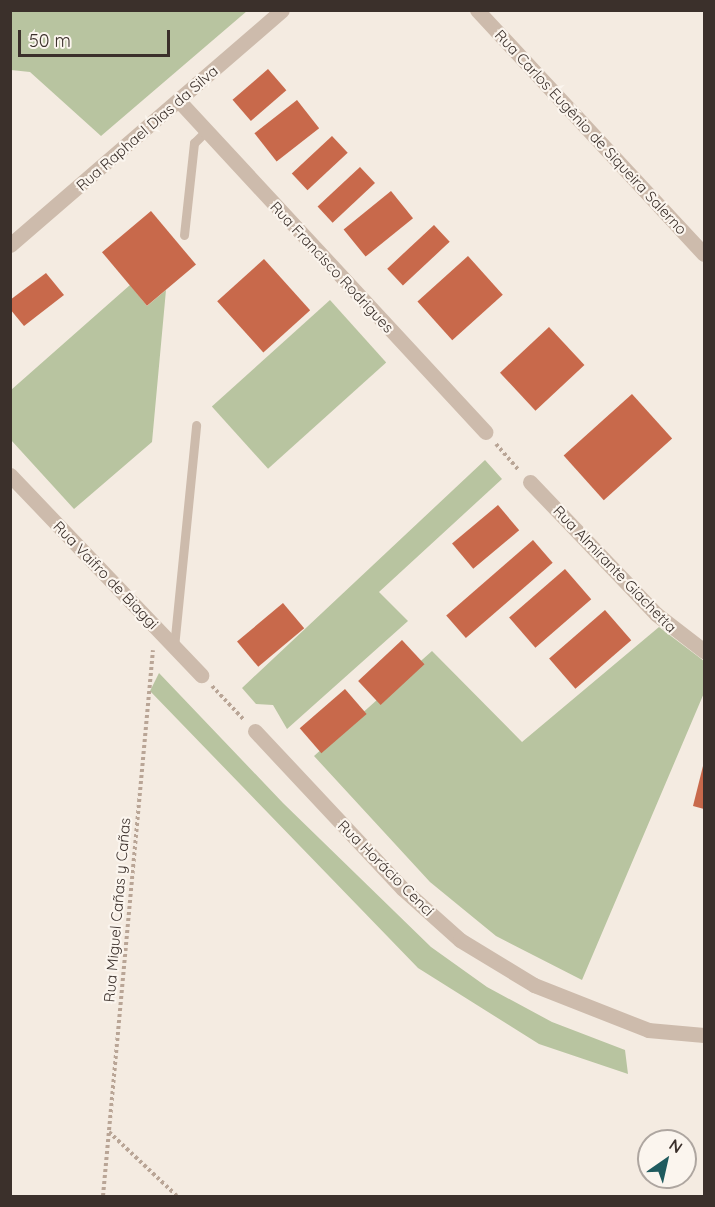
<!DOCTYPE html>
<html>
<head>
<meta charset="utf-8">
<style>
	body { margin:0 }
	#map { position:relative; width:715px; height:1207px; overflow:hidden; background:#f4ebe1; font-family:Quicksand,sans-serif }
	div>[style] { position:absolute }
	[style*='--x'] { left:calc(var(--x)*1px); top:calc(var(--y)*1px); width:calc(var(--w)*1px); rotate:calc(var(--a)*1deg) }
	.green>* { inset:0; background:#b8c4a0; transform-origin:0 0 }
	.building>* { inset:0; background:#c8694b; transform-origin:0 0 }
	.path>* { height:4px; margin-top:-2px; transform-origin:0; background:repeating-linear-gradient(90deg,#b9a596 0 3px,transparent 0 6px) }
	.service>* { height:9px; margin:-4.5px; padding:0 4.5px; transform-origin:4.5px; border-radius:4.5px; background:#cdbbac }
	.minor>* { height:15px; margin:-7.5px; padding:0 7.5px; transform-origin:7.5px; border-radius:7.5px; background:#cdbbac }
	.tertiary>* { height:15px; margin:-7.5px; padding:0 7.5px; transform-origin:7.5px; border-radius:7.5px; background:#cdbbac }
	span { translate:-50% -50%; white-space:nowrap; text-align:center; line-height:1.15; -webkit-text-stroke:4.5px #fbf5ee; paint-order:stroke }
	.street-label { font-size:15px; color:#3b302b }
	.frame { position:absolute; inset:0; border:12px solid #3b302b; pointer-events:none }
	.north { position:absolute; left:637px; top:1129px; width:60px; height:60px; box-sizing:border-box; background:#fbf5ee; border:2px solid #aea6a0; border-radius:50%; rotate:34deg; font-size:16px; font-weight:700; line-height:24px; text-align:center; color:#3b302b }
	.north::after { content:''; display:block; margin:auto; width:21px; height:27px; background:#1f5a5e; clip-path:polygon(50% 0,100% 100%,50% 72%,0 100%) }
	.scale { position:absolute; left:18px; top:30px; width:152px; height:27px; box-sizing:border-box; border:3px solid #3b302b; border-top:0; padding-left:8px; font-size:18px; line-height:21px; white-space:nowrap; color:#3b302b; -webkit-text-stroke:4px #fbf5ee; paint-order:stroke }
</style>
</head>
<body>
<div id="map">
	<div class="green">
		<i style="clip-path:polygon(11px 10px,247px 10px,247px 11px,101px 136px,30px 72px,11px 70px)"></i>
		<i style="clip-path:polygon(130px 285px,147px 306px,166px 290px,152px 442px,74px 509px,11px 440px,11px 390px)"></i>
		<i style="left:330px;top:300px;width:84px;height:159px;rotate:48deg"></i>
		<i style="clip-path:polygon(485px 460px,502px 479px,379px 592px,408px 621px,287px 729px,273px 705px,256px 704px,242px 688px)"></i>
		<i style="clip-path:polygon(659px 627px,704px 661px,704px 693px,582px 980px,496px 936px,430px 882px,314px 756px,432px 651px,522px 742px)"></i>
		<i style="clip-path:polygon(159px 673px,283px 803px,431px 947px,487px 987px,552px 1022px,625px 1050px,628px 1074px,539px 1044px,418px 968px,150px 691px)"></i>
	</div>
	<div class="building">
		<i style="left:268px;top:69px;width:28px;height:47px;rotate:49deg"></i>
		<i style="left:297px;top:100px;width:36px;height:54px;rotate:52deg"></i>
		<i style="left:332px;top:136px;width:23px;height:55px;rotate:47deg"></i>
		<i style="left:360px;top:167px;width:22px;height:58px;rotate:47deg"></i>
		<i style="left:391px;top:191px;width:35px;height:61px;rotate:51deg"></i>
		<i style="left:151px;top:211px;width:70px;height:64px;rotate:50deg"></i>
		<i style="left:434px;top:225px;width:23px;height:64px;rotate:47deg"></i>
		<i style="left:468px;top:256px;width:52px;height:68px;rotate:48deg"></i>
		<i style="left:264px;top:259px;width:69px;height:63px;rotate:48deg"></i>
		<i style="clip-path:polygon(46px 273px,64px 295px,24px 326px,10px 309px,10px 300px)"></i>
		<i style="left:549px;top:327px;width:52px;height:67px;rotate:47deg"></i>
		<i style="left:632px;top:394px;width:60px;height:92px;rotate:48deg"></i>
		<i style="left:498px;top:505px;width:33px;height:60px;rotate:50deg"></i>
		<i style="left:533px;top:540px;width:30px;height:115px;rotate:49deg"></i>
		<i style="left:565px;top:569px;width:40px;height:74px;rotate:49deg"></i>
		<i style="left:283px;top:603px;width:33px;height:60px;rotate:50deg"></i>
		<i style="left:605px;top:610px;width:40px;height:74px;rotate:49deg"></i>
		<i style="left:402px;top:640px;width:33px;height:60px;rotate:47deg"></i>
		<i style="left:345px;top:689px;width:33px;height:60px;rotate:49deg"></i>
		<i style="clip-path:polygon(704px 762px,704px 809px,693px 806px)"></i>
	</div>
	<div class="path">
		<i style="--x:496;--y:444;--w:35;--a:49"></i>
		<i style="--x:212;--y:686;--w:47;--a:46.7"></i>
		<i style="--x:109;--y:1132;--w:93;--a:43.3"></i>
		<i style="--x:103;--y:1196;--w:548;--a:-84.77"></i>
	</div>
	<div class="service">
		<i style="--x:184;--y:235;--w:93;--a:-83.8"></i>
		<i style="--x:194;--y:143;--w:17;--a:-45"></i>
		<i style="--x:174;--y:647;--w:223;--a:-84.3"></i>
	</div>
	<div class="minor">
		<i style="--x:477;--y:10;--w:333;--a:47.1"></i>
		<i style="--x:179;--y:101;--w:451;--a:47.2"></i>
		<i style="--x:10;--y:245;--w:359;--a:-40.8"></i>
		<i style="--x:10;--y:475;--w:277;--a:46.3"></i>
		<i style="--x:530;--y:482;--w:182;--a:46.3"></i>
		<i style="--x:656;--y:614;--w:61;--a:37.6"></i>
	</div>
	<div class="tertiary">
		<i style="--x:255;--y:731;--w:216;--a:46.9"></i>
		<i style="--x:403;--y:889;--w:76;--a:41.8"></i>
		<i style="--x:460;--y:940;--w:87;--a:31.3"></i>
		<i style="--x:534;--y:985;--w:123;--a:21.5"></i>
		<i style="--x:648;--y:1030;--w:56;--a:5.1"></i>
	</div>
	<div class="street-label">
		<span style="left:147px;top:128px;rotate:-41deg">Rua Raphael Dias da Silva</span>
		<span style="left:591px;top:132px;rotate:47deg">Rua Carlos Eugênio de Siqueira Salerno</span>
		<span style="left:332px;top:267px;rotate:47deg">Rua Francisco Rodrigues</span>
		<span style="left:615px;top:569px;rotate:46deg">Rua Almirante Giachetta</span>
		<span style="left:106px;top:575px;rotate:46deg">Rua Vaifro de Biaggi</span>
		<span style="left:386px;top:868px;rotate:45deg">Rua Horácio Cenci</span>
		<span style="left:117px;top:910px;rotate:-85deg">Rua Miguel Cañas y Cañas</span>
	</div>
	<div class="frame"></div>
	<div class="north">N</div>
	<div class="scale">50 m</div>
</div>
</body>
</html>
